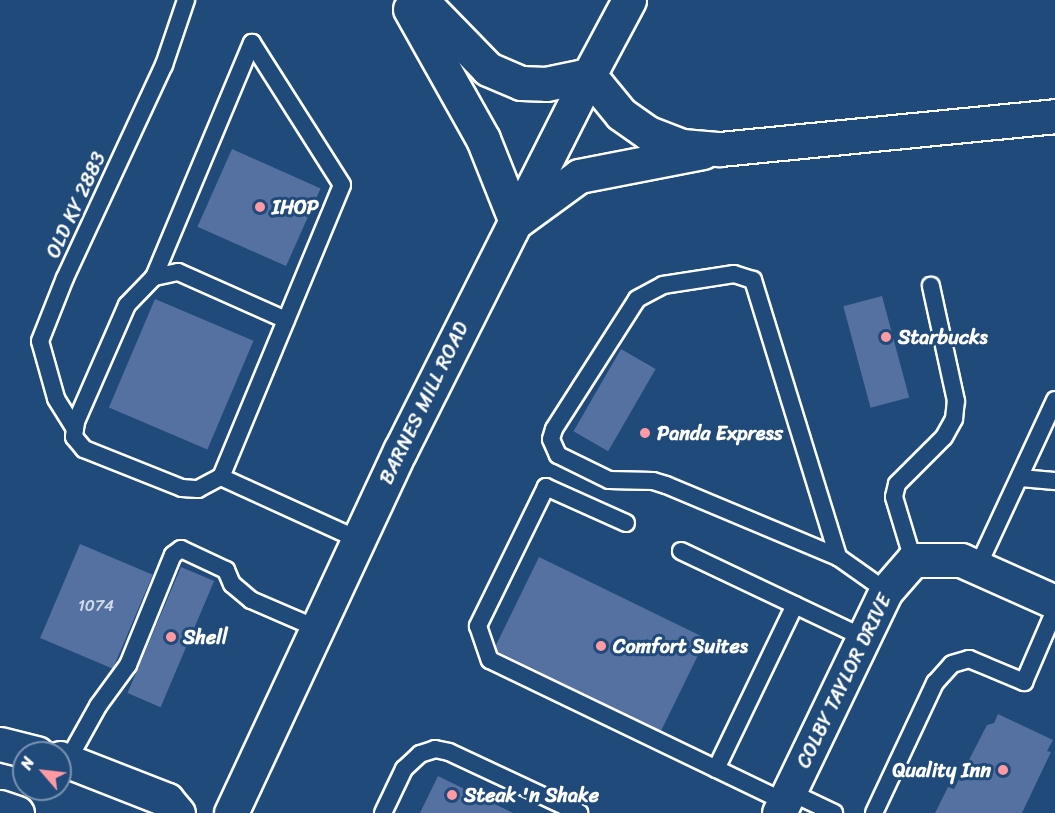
<!DOCTYPE html>
<html>
<head>
<meta charset="utf-8">
<style>
	body { margin:0 }
	#map { position:relative; width:1055px; height:813px; overflow:hidden; background:#1f4a7a; font-family:Sriracha,sans-serif }
	div>[style] { position:absolute }
	[style*='--x'] { left:calc(var(--x)*1px); top:calc(var(--y)*1px); width:calc(var(--w)*1px); rotate:calc(var(--a)*1deg) }
	.building>* { inset:0; background:#5471a2; transform-origin:0 0 }
	.roads { filter:drop-shadow(2px 0 #fff) drop-shadow(-2px 0 #fff) drop-shadow(0 2px #fff) drop-shadow(0 -2px #fff) }
	.lane>* { height:16px; margin:-8px; padding:0 8px; transform-origin:8px; border-radius:8px; background:#1f4a7a }
	.street>* { height:33px; margin:-16.5px; padding:0 16.5px; transform-origin:16.5px; border-radius:16.5px; background:#1f4a7a }
	.secondary>* { height:33px; margin:-16.5px; padding:0 16.5px; transform-origin:16.5px; border-radius:16.5px; background:#1f4a7a }
	.primary>* { height:33px; margin:-16.5px; padding:0 16.5px; transform-origin:16.5px; border-radius:16.5px; background:#1f4a7a }
	.highway>* { height:33px; margin:-16.5px; padding:0 16.5px; transform-origin:16.5px; border-radius:16.5px; background:#1f4a7a }
	.dots>* { width:16px; height:16px; translate:-50% -50%; box-sizing:border-box; border:3px solid #1f4a7a; border-radius:50% }
	span { translate:-50% -50%; white-space:nowrap; text-align:center; line-height:1.15; -webkit-text-stroke:6px #1f4a7a; paint-order:stroke }
	.number-label { font-size:16px; color:#d4dce8 }
	.number-label span { -webkit-text-stroke-width:0 }
	.street-label { font-size:20px; color:#fff }
	.poi-label { font-size:20px; color:#fff; font-weight:700 }
	.left { translate:0 -50%; text-align:left }
	.right { translate:-100% -50%; text-align:right }
	.north { position:absolute; left:12px; top:741px; width:60px; height:60px; box-sizing:border-box; background:#1f4a7a; border:2px solid #7992af; border-radius:50%; rotate:298deg; font-size:16px; font-weight:700; line-height:24px; text-align:center; color:#fff }
	.north::after { content:''; display:block; margin:auto; width:21px; height:27px; background:#ff9aa2; clip-path:polygon(50% 0,100% 100%,50% 72%,0 100%) }
</style>
</head>
<body>
<div id="map">
	<div class="building">
		<i style="left:232px;top:149px;width:97px;height:85px;rotate:24deg"></i>
		<i style="left:882px;top:296px;width:105px;height:40px;rotate:75deg"></i>
		<i style="left:155px;top:299px;width:107px;height:118px;rotate:23deg"></i>
		<i style="left:621px;top:349px;width:40px;height:95px;rotate:30deg"></i>
		<i style="left:80px;top:544px;width:79px;height:102px;rotate:23deg"></i>
		<i style="left:539px;top:557px;width:186px;height:103px;rotate:26deg"></i>
		<i style="left:181px;top:567px;width:36px;height:137px;rotate:23deg"></i>
		<i style="clip-path:polygon(998px 714px,1053px 740px,1047px 751px,1051px 752px,1022px 813px,935px 813px,948px 787px,954px 789px,987px 725px,994px 723px)"></i>
		<i style="clip-path:polygon(438px 776px,513px 813px,420px 813px)"></i>
	</div>
	<div class="roads">
		<div class="lane">
			<i style="--x:154;--y:277;--w:254;--a:-67.3"></i>
			<i style="--x:252;--y:43;--w:168;--a:57.6"></i>
			<i style="--x:342;--y:185;--w:316;--a:112.5"></i>
			<i style="--x:286;--y:320;--w:118;--a:-156"></i>
			<i style="--x:178;--y:272;--w:25;--a:168"></i>
			<i style="--x:154;--y:277;--w:39;--a:134"></i>
			<i style="--x:127;--y:305;--w:128;--a:113.6"></i>
			<i style="--x:76;--y:422;--w:15;--a:98"></i>
			<i style="--x:74;--y:437;--w:16;--a:50"></i>
			<i style="--x:84;--y:449;--w:105;--a:21.7"></i>
			<i style="--x:182;--y:488;--w:16;--a:4"></i>
			<i style="--x:198;--y:489;--w:26;--a:-28"></i>
			<i style="--x:221;--y:477;--w:149;--a:24.5"></i>
			<i style="--x:75;--y:429;--w:36;--a:-122"></i>
			<i style="--x:56;--y:398;--w:59;--a:-105.7"></i>
			<i style="--x:40;--y:341;--w:68;--a:-68.4"></i>
			<i style="--x:65;--y:278;--w:235;--a:-65.1"></i>
			<i style="--x:164;--y:65;--w:69;--a:-71.3"></i>
			<i style="--x:1020;--y:478;--w:35;--a:5"></i>
			<i style="--x:626;--y:523;--w:88;--a:-155.8"></i>
			<i style="--x:546;--y:487;--w:155;--a:116.1"></i>
			<i style="--x:478;--y:626;--w:36;--a:71"></i>
			<i style="--x:490;--y:660;--w:327;--a:25.7"></i>
			<i style="--x:681;--y:551;--w:203;--a:25.4"></i>
			<i style="--x:838;--y:557;--w:186;--a:-157.3"></i>
			<i style="--x:666;--y:485;--w:14;--a:-163"></i>
			<i style="--x:653;--y:481;--w:44;--a:-178.7"></i>
			<i style="--x:609;--y:480;--w:57;--a:-153.9"></i>
			<i style="--x:558;--y:455;--w:17;--a:-114"></i>
			<i style="--x:551;--y:439;--w:10;--a:-73"></i>
			<i style="--x:554;--y:429;--w:154;--a:-57.4"></i>
			<i style="--x:637;--y:299;--w:30;--a:-28"></i>
			<i style="--x:663;--y:285;--w:72;--a:-8.8"></i>
			<i style="--x:734;--y:274;--w:20;--a:18"></i>
			<i style="--x:753;--y:280;--w:290;--a:72.9"></i>
			<i style="--x:838;--y:557;--w:59;--a:35.3"></i>
			<i style="--x:913;--y:560;--w:66;--a:-106.8"></i>
			<i style="--x:894;--y:497;--w:13;--a:-77"></i>
			<i style="--x:897;--y:484;--w:66;--a:-45"></i>
			<i style="--x:944;--y:437;--w:21;--a:-61"></i>
			<i style="--x:954;--y:419;--w:18;--a:-84"></i>
			<i style="--x:956;--y:401;--w:118;--a:-102.3"></i>
			<i style="--x:978;--y:566;--w:183;--a:-65.1"></i>
			<i style="--x:68;--y:760;--w:62;--a:-60.9"></i>
			<i style="--x:98;--y:706;--w:51;--a:-53.8"></i>
			<i style="--x:128;--y:665;--w:119;--a:-67.8"></i>
			<i style="--x:173;--y:555;--w:10;--a:-37"></i>
			<i style="--x:181;--y:549;--w:50;--a:25"></i>
			<i style="--x:226;--y:570;--w:15;--a:67"></i>
			<i style="--x:232;--y:584;--w:25;--a:40"></i>
			<i style="--x:251;--y:600;--w:71;--a:23.3"></i>
			<i style="--x:716;--y:769;--w:182;--a:-64.3"></i>
			<i style="--x:790;--y:792;--w:49;--a:25.5"></i>
			<i style="--x:383;--y:813;--w:49;--a:-64.5"></i>
			<i style="--x:404;--y:769;--w:22;--a:-43"></i>
			<i style="--x:420;--y:754;--w:16;--a:-18"></i>
			<i style="--x:435;--y:749;--w:14;--a:12"></i>
			<i style="--x:449;--y:752;--w:144;--a:25.1"></i>
			<i style="--x:874;--y:813;--w:144;--a:-64.9"></i>
			<i style="--x:935;--y:683;--w:25;--a:-48"></i>
			<i style="--x:952;--y:664;--w:18;--a:-16"></i>
			<i style="--x:969;--y:659;--w:60;--a:22.7"></i>
			<i style="--x:1024;--y:682;--w:78;--a:-66.7"></i>
		</div>
		<div class="street">
			<i style="--x:0;--y:744;--w:38;--a:14"></i>
			<i style="--x:60;--y:758;--w:115;--a:21.4"></i>
			<i style="--x:167;--y:800;--w:17;--a:50"></i>
			<i style="--x:0;--y:807;--w:18;--a:19"></i>
			<i style="--x:779;--y:813;--w:246;--a:-64.3"></i>
			<i style="--x:886;--y:591;--w:41;--a:-48.9"></i>
			<i style="--x:913;--y:560;--w:48;--a:0"></i>
			<i style="--x:961;--y:560;--w:103;--a:24.1"></i>
		</div>
		<div class="secondary">
			<i style="--x:231;--y:813;--w:400;--a:-65"></i>
			<i style="--x:400;--y:451;--w:421;--a:-63.3"></i>
		</div>
		<div class="primary">
			<i style="--x:589;--y:75;--w:85;--a:-61.9"></i>
		</div>
		<div class="highway">
			<i style="--x:421;--y:0;--w:96;--a:45.8"></i>
			<i style="--x:488;--y:69;--w:36;--a:23"></i>
			<i style="--x:521;--y:83;--w:25;--a:2"></i>
			<i style="--x:546;--y:84;--w:44;--a:-11.8"></i>
			<i style="--x:589;--y:75;--w:50;--a:50.6"></i>
			<i style="--x:621;--y:114;--w:33;--a:35"></i>
			<i style="--x:648;--y:133;--w:36;--a:21"></i>
			<i style="--x:682;--y:146;--w:38;--a:5"></i>
			<i style="--x:720;--y:149;--w:337;--a:-5.6"></i>
			<i style="--x:410;--y:9;--w:149;--a:60.7"></i>
			<i style="--x:483;--y:139;--w:89;--a:68.3"></i>
			<i style="--x:516;--y:222;--w:78;--a:-36.1"></i>
			<i style="--x:579;--y:176;--w:126;--a:-11"></i>
		</div>
	</div>
	<div class="dots">
		<i style="left:260px;top:207px;background:#ff9aa2"></i>
		<i style="left:886px;top:337px;background:#ff9aa2"></i>
		<i style="left:645px;top:433px;background:#ff9aa2"></i>
		<i style="left:171px;top:637px;background:#ff9aa2"></i>
		<i style="left:601px;top:646px;background:#ff9aa2"></i>
		<i style="left:1003px;top:770px;background:#ff9aa2"></i>
		<i style="left:452px;top:795px;background:#ff9aa2"></i>
	</div>
	<div class="number-label">
		<span style="left:96px;top:606px">1074</span>
	</div>
	<div class="street-label">
		<span style="left:76px;top:205px;rotate:-65deg">OLD KY 2883</span>
		<span style="left:424px;top:403px;rotate:-64deg">BARNES MILL ROAD</span>
		<span style="left:844px;top:681px;rotate:-64deg">COLBY TAYLOR DRIVE</span>
	</div>
	<div class="poi-label">
		<span class="left" style="left:272px;top:207px">IHOP</span>
		<span class="left" style="left:898px;top:337px">Starbucks</span>
		<span class="left" style="left:657px;top:433px">Panda Express</span>
		<span class="left" style="left:183px;top:637px">Shell</span>
		<span class="left" style="left:613px;top:646px">Comfort Suites</span>
		<span class="right" style="left:991px;top:770px">Quality Inn</span>
		<span class="left" style="left:464px;top:795px">Steak 'n Shake</span>
	</div>
	<div class="north">N</div>
</div>
</body>
</html>
